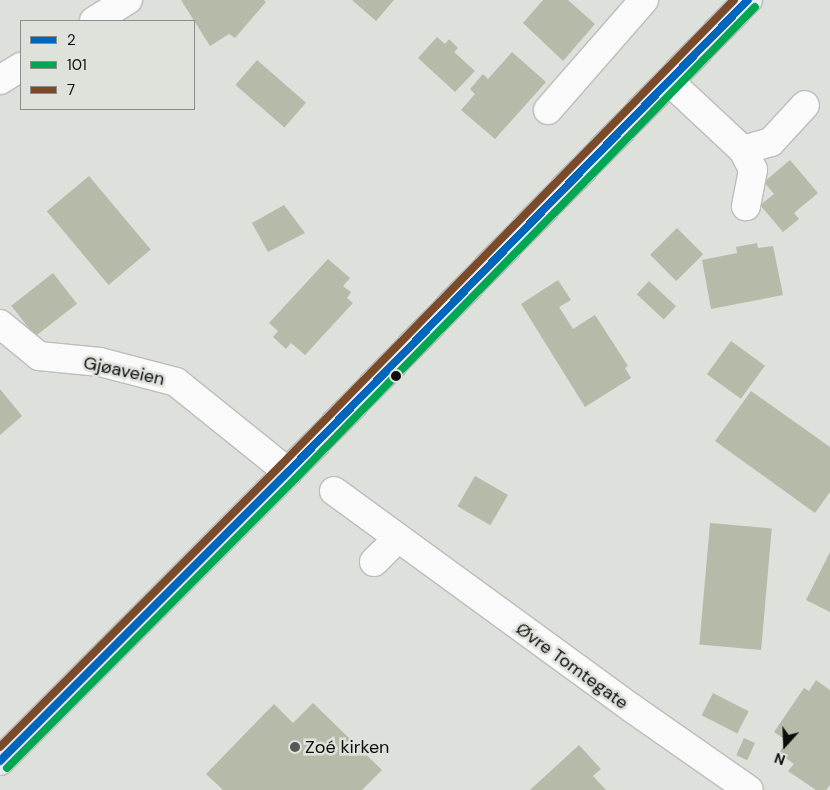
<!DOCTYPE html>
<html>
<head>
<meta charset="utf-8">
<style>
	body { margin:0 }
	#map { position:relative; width:830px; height:790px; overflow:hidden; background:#dee0dc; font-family:"DM Sans",sans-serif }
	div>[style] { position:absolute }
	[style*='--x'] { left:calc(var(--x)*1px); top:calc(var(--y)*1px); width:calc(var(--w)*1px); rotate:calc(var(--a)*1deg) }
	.building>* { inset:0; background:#b6baa9; transform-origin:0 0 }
	.roads { filter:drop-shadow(1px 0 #bcbdbb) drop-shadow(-1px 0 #bcbdbb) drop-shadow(0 1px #bcbdbb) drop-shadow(0 -1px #bcbdbb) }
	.minor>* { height:28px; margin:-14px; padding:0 14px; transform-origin:14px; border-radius:14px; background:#fafafa }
	.tertiary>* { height:28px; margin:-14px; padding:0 14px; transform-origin:14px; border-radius:14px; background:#fafafa }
	.trunk>* { height:28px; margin:-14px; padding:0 14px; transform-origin:14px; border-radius:14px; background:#e7eaee }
	.bus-1>* { height:8px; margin:-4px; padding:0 4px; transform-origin:4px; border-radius:4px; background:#0065bd }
	.bus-2>* { height:8px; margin:-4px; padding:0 4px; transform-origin:4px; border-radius:4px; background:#00a651 }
	.bus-3>* { height:8px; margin:-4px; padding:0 4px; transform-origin:4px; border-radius:4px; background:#7a4b2a }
	.dots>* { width:14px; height:14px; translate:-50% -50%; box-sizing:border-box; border:2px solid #dfe1db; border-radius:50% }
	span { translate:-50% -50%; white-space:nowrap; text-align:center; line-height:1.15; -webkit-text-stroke:5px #dfe1db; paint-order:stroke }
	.street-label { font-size:18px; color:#0d0e0c }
	.poi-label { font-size:18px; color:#0d0e0c }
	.left { translate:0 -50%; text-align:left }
	.legend { position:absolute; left:20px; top:20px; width:175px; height:90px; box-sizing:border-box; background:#dfe1db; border:1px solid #8b8d88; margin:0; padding:6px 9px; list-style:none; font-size:15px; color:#0d0e0c }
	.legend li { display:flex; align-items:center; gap:10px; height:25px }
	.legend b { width:25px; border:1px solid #8b8d88 }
	.north { position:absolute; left:760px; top:720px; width:50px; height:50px; -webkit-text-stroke:4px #dfe1db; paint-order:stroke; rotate:200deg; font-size:14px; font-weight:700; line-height:20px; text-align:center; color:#0d0e0c }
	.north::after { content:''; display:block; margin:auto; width:18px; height:22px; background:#0d0e0c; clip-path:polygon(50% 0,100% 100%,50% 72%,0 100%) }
</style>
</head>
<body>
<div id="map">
	<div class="building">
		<i style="clip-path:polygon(181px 0,264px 0,266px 2px,235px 38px,229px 34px,210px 46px)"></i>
		<i style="clip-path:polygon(352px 0,394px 0,376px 21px)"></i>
		<i style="clip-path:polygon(543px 0,568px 0,595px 24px,563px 61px,523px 23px)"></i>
		<i style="clip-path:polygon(437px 37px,445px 44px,449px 39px,458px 48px,454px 52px,475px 71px,455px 92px,418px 58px)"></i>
		<i style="clip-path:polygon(512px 52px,546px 82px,495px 139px,461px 110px,475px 94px,470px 89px,483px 74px,488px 79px)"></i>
		<i style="left:257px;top:60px;width:65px;height:33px;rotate:41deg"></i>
		<i style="clip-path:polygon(790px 160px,818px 193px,794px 213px,799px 219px,783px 232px,760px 205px,774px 194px,764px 182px)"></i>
		<i style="left:89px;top:176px;width:96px;height:55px;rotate:50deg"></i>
		<i style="clip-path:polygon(284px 205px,305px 233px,268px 252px,252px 223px)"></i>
		<i style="left:677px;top:228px;width:37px;height:38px;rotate:45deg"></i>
		<i style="clip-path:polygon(757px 243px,758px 248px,773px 246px,783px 295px,711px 309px,702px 260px,737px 253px,736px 247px)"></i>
		<i style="clip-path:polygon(328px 259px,350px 278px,343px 286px,351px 292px,347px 298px,353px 303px,305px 355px,291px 343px,286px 349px,273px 337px,278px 331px,269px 323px)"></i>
		<i style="left:53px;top:273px;width:39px;height:53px;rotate:52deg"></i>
		<i style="clip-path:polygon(558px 280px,571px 300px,559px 307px,573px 329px,595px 315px,628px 366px,625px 368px,631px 378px,585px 407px,521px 304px)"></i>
		<i style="left:649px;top:281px;width:37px;height:18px;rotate:43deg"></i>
		<i style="left:731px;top:341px;width:42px;height:41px;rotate:36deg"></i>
		<i style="clip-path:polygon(0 389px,22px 416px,0 435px)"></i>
		<i style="clip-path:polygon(751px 391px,830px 447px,830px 492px,815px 513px,715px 441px)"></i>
		<i style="left:475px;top:476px;width:38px;height:35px;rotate:30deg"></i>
		<i style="left:710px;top:523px;width:62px;height:122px;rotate:5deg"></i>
		<i style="clip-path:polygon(830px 552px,830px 612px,806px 600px)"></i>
		<i style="clip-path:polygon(816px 680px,830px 690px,830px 785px,826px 790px,816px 790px,788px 771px,794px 764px,779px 753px,787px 741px,774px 732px,804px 688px,809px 691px)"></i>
		<i style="left:713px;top:693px;width:40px;height:25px;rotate:27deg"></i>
		<i style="clip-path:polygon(313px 703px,382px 770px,362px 790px,223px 790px,206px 774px,274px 704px,293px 723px)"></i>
		<i style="left:744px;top:738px;width:12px;height:19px;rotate:24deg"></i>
		<i style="clip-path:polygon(579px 745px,601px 769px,593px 776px,606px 790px,530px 790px)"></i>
	</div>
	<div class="roads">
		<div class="minor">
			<i style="--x:670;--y:82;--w:100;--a:43"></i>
			<i style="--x:743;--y:150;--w:22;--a:63"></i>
			<i style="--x:753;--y:170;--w:37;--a:101"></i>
			<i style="--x:548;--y:110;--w:146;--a:-48.9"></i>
			<i style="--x:743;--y:150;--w:29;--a:-16"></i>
			<i style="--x:771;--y:142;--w:50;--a:-47.4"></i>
			<i style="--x:0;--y:324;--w:50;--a:39.4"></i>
			<i style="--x:39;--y:356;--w:61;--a:5.6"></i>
			<i style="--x:100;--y:362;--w:79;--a:14.7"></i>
			<i style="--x:176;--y:382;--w:144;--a:38.8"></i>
			<i style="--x:334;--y:491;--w:370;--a:36.1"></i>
			<i style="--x:633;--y:709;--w:141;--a:34.9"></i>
			<i style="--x:374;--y:562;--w:33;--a:-45"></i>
		</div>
		<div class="tertiary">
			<i style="--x:94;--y:21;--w:40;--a:-32"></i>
			<i style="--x:0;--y:80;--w:25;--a:-32"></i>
		</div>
		<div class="trunk">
			<i style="--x:0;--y:761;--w:408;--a:-45.1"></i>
			<i style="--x:288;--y:472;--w:659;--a:-45.74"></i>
		</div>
	</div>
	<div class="bus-1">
		<i style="--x:0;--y:761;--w:408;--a:-45.1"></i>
		<i style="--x:288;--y:472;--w:659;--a:-45.74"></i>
	</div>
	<div class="bus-2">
		<i style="--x:7;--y:768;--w:408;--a:-45.1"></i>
		<i style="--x:295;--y:479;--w:659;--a:-45.74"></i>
	</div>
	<div class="bus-3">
		<i style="--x:0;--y:747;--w:398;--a:-45.1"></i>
		<i style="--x:281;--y:465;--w:649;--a:-45.75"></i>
	</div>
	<div class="dots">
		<i style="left:396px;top:376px;background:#0d0e0c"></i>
		<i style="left:295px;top:747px;background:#565855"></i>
	</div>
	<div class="street-label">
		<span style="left:124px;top:371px;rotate:12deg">Gjøaveien</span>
		<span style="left:572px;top:666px;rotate:36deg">Øvre Tomtegate</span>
	</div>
	<div class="poi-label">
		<span class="left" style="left:305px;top:747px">Zoé kirken</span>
	</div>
	<ul class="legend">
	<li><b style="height:6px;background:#0065bd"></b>2</li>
	<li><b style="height:6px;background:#00a651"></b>101</li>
	<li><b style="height:6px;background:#7a4b2a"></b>7</li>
	</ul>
	<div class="north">N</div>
</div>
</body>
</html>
